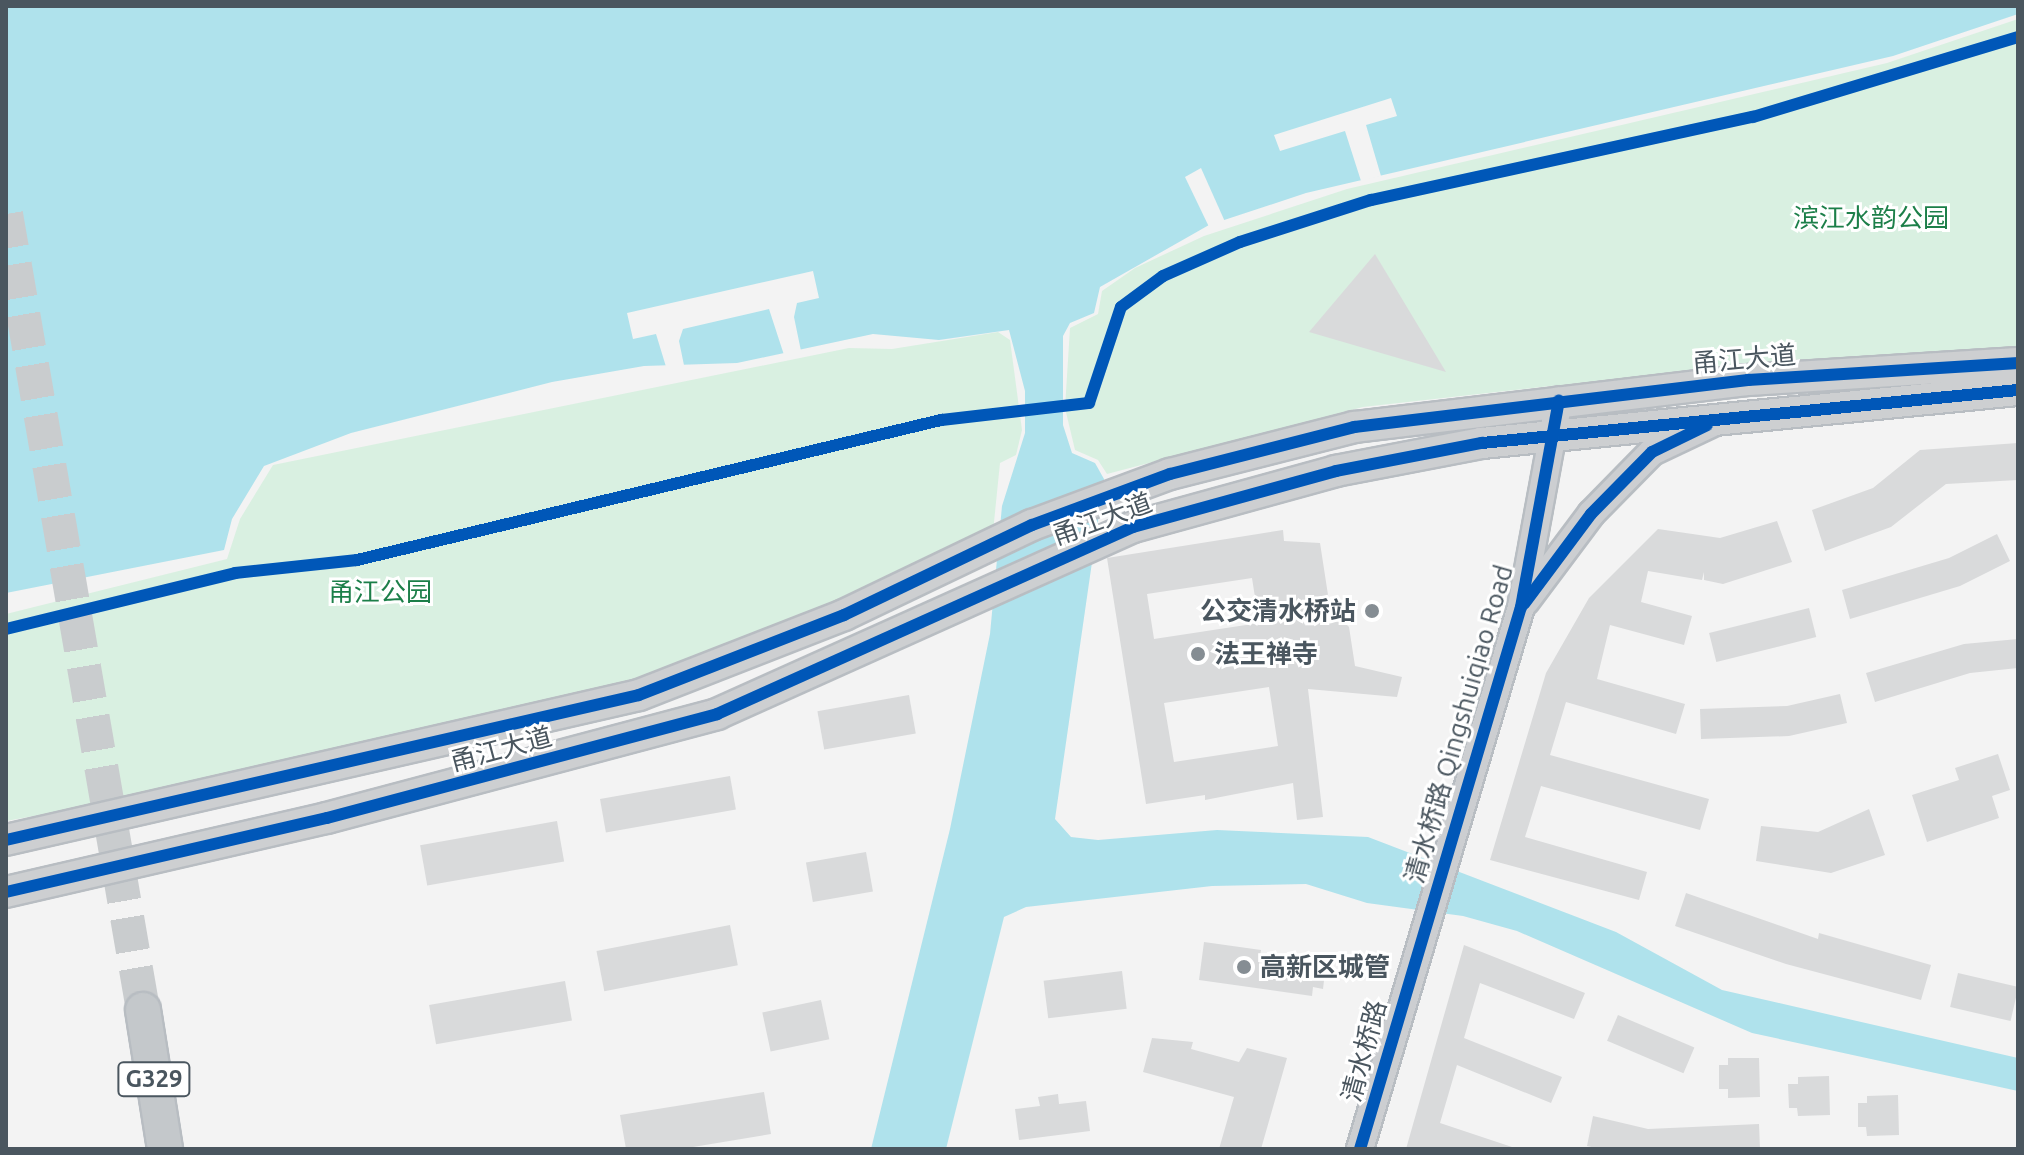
<!DOCTYPE html>
<html>
<head>
<meta charset="utf-8">
<style>
	body { margin:0 }
	#map { position:relative; width:2024px; height:1155px; overflow:hidden; background:#f3f3f3; font-family:Ubuntu,"Noto Sans SC",sans-serif }
	div>[style] { position:absolute }
	[style*='--x'] { left:calc(var(--x)*1px); top:calc(var(--y)*1px); width:calc(var(--w)*1px); rotate:calc(var(--a)*1deg) }
	.green>* { inset:0; background:#d9f0e1 }
	.water>* { inset:0; background:#afe2ec }
	.pier>* { inset:0; background:#f3f3f3 }
	.building>* { inset:0; background:#d9dadb; transform-origin:0 0 }
	.trunk-tunnel>* { height:34px; margin-top:-17px; transform-origin:0; background:repeating-linear-gradient(90deg,#c9ccce 0 34px,transparent 0 51px) }
	.roads { filter:drop-shadow(2px 0 #b8bdc2) drop-shadow(-2px 0 #b8bdc2) drop-shadow(0 2px #b8bdc2) drop-shadow(0 -2px #b8bdc2) }
	.tertiary>* { height:26px; margin:-13px; padding:0 13px; transform-origin:13px; border-radius:13px; background:#ccced1 }
	.secondary>* { height:30px; margin:-15px; padding:0 15px; transform-origin:15px; border-radius:15px; background:#cdcfd1 }
	.trunk>* { height:34px; margin:-17px; padding:0 17px; transform-origin:17px; border-radius:17px; background:#c4c8cb }
	.cycleway>* { height:12px; margin:-6px; padding:0 6px; transform-origin:6px; border-radius:6px; background:#0057b8 }
	.dots>* { width:22px; height:22px; translate:-50% -50%; box-sizing:border-box; border:4px solid #fff; border-radius:50% }
	span { translate:-50% -50%; white-space:nowrap; text-align:center; line-height:1.15; -webkit-text-stroke:6px #fff; paint-order:stroke }
	.shield-label span { padding:2px 6px; background:#fff; border:2px solid; border-radius:6px; -webkit-text-stroke-width:0 }
	.shield-label { font-size:24px; color:#4a565f; font-weight:700 }
	.park-label { font-size:26px; color:#1c7f49 }
	.street-label { font-size:26px; color:#4a565f }
	.poi-label { font-size:26px; color:#4a565f; font-weight:700 }
	.right { translate:-100% -50%; text-align:right }
	.left { translate:0 -50%; text-align:left }
	.frame { position:absolute; inset:0; border:8px solid #4a565f; pointer-events:none }
</style>
</head>
<body>
<div id="map">
	<div class="green">
		<i style="clip-path:polygon(2018px 19px,2018px 354px,1550px 386px,1363px 407px,1107px 474px,1098px 460px,1075px 450px,1065px 408px,1070px 328px,1098px 314px,1102px 291px,1135px 268px,1204px 236px,1347px 189px,1887px 63px)"></i>
		<i style="clip-path:polygon(998px 332px,1010px 340px,1022px 430px,1016px 455px,1000px 463px,993px 532px,681px 667px,608px 691px,202px 786px,6px 821px,6px 614px,227px 559px,240px 519px,273px 465px,849px 348px,892px 349px)"></i>
	</div>
	<div class="water">
		<i style="clip-path:polygon(6px 6px,2018px 6px,2018px 14px,1893px 56px,1306px 193px,1209px 225px,1100px 287px,1094px 313px,1070px 323px,1063px 336px,1063px 425px,1072px 453px,1095px 463px,1104px 479px,1055px 819px,1071px 837px,1098px 840px,1217px 830px,1368px 837px,1616px 932px,1722px 990px,2018px 1058px,2018px 1091px,1752px 1033px,1517px 931px,1463px 916px,1367px 903px,1306px 884px,1212px 886px,1026px 907px,1004px 917px,946px 1149px,871px 1149px,950px 829px,990px 634px,1002px 506px,1025px 433px,1025px 391px,1009px 330px,939px 340px,873px 334px,737px 363px,644px 366px,552px 382px,351px 433px,264px 466px,232px 519px,224px 550px,6px 593px)"></i>
	</div>
	<div class="pier">
		<i style="clip-path:polygon(1391px 98px,1397px 116px,1366px 125px,1381px 176px,1361px 181px,1345px 131px,1280px 151px,1274px 135px)"></i>
		<i style="clip-path:polygon(1201px 168px,1226px 224px,1210px 229px,1185px 177px)"></i>
		<i style="clip-path:polygon(813px 271px,819px 298px,797px 303px,794px 317px,801px 351px,784px 355px,769px 309px,683px 329px,679px 341px,685px 370px,667px 370px,656px 334px,633px 339px,627px 313px)"></i>
	</div>
	<div class="building">
		<i style="clip-path:polygon(1375px 254px,1446px 372px,1309px 332px)"></i>
		<i style="clip-path:polygon(2018px 443px,2018px 480px,1946px 484px,1891px 527px,1825px 551px,1812px 510px,1873px 488px,1920px 450px)"></i>
		<i style="clip-path:polygon(1777px 521px,1792px 562px,1723px 584px,1704px 580px,1704px 572px,1702px 580px,1648px 571px,1641px 602px,1692px 616px,1684px 645px,1610px 625px,1597px 679px,1685px 704px,1676px 734px,1566px 702px,1550px 755px,1709px 799px,1700px 830px,1541px 786px,1525px 837px,1647px 872px,1639px 900px,1490px 860px,1546px 673px,1589px 598px,1658px 529px,1720px 538px)"></i>
		<i style="clip-path:polygon(evenodd,1283px 530px,1284px 541px,1320px 543px,1330px 608px,1349px 627px,1355px 666px,1402px 677px,1397px 697px,1308px 689px,1323px 817px,1297px 820px,1293px 783px,1205px 800px,1205px 795px,1146px 804px,1107px 558px,1283px 530px,1252px 578px,1259px 623px,1154px 639px,1147px 594px,1252px 578px,1283px 530px,1269px 687px,1278px 746px,1174px 762px,1164px 703px,1269px 687px)"></i>
		<i style="clip-path:polygon(1997px 534px,2010px 561px,1960px 586px,1850px 619px,1842px 590px,1949px 558px)"></i>
		<i style="left:1809px;top:608px;width:30px;height:103px;rotate:76deg"></i>
		<i style="clip-path:polygon(2018px 639px,2018px 668px,1970px 673px,1875px 702px,1866px 673px,1964px 644px)"></i>
		<i style="clip-path:polygon(1840px 694px,1847px 723px,1789px 736px,1701px 739px,1700px 709px,1787px 706px)"></i>
		<i style="left:909px;top:695px;width:39px;height:93px;rotate:80deg"></i>
		<i style="clip-path:polygon(1998px 754px,2010px 790px,1992px 796px,1999px 818px,1927px 842px,1912px 795px,1959px 780px,1955px 768px)"></i>
		<i style="left:730px;top:776px;width:34px;height:132px;rotate:80deg"></i>
		<i style="clip-path:polygon(1869px 809px,1885px 855px,1831px 873px,1756px 861px,1761px 826px,1818px 832px)"></i>
		<i style="left:557px;top:821px;width:41px;height:139px;rotate:80deg"></i>
		<i style="left:866px;top:852px;width:40px;height:61px;rotate:80deg"></i>
		<i style="clip-path:polygon(1686px 893px,1818px 939px,1819px 933px,1931px 965px,1921px 1000px,1786px 964px,1675px 926px)"></i>
		<i style="left:730px;top:925px;width:41px;height:136px;rotate:79deg"></i>
		<i style="clip-path:polygon(1204px 942px,1261px 950px,1259px 964px,1325px 972px,1323px 989px,1313px 987px,1312px 996px,1199px 980px)"></i>
		<i style="clip-path:polygon(1464px 945px,1585px 993px,1574px 1019px,1480px 983px,1464px 1038px,1562px 1077px,1551px 1103px,1457px 1065px,1440px 1123px,1518px 1149px,1406px 1149px)"></i>
		<i style="left:1122px;top:971px;width:38px;height:79px;rotate:83deg"></i>
		<i style="left:1958px;top:973px;width:62px;height:35px;rotate:13deg"></i>
		<i style="left:565px;top:981px;width:40px;height:138px;rotate:80deg"></i>
		<i style="left:821px;top:1000px;width:40px;height:60px;rotate:78deg"></i>
		<i style="left:1618px;top:1015px;width:83px;height:28px;rotate:23deg"></i>
		<i style="clip-path:polygon(1152px 1038px,1193px 1042px,1191px 1049px,1239px 1062px,1247px 1048px,1287px 1058px,1261px 1149px,1219px 1149px,1234px 1097px,1143px 1072px)"></i>
		<i style="clip-path:polygon(1728px 1058px,1759px 1058px,1760px 1097px,1728px 1098px,1728px 1089px,1719px 1089px,1719px 1065px,1728px 1065px)"></i>
		<i style="clip-path:polygon(1829px 1076px,1830px 1115px,1798px 1116px,1797px 1108px,1789px 1108px,1788px 1084px,1798px 1084px,1798px 1077px)"></i>
		<i style="clip-path:polygon(764px 1092px,771px 1134px,681px 1149px,626px 1149px,620px 1115px)"></i>
		<i style="clip-path:polygon(1058px 1094px,1059px 1104px,1086px 1101px,1090px 1131px,1019px 1140px,1015px 1109px,1040px 1106px,1038px 1097px)"></i>
		<i style="clip-path:polygon(1898px 1095px,1899px 1135px,1867px 1136px,1866px 1127px,1858px 1127px,1858px 1103px,1867px 1103px,1867px 1096px)"></i>
		<i style="clip-path:polygon(1593px 1116px,1648px 1129px,1759px 1124px,1760px 1149px,1600px 1149px,1587px 1146px)"></i>
	</div>
	<div class="trunk-tunnel">
		<i style="--x:6;--y:214;--w:808;--a:80.23"></i>
	</div>
	<div class="roads">
		<div class="tertiary">
			<i style="--x:1526;--y:601;--w:109;--a:-53.2"></i>
			<i style="--x:1591;--y:514;--w:87;--a:-45.5"></i>
			<i style="--x:1652;--y:452;--w:65;--a:-25.4"></i>
			<i style="--x:1360;--y:1149;--w:565;--a:-73.46"></i>
			<i style="--x:1521;--y:607;--w:210;--a:-79.6"></i>
		</div>
		<div class="secondary">
			<i style="--x:6;--y:840;--w:649;--a:-12.9"></i>
			<i style="--x:639;--y:695;--w:220;--a:-21.3"></i>
			<i style="--x:844;--y:615;--w:208;--a:-25.6"></i>
			<i style="--x:1032;--y:525;--w:147;--a:-20.3"></i>
			<i style="--x:1170;--y:474;--w:190;--a:-14.3"></i>
			<i style="--x:1354;--y:427;--w:397;--a:-6.8"></i>
			<i style="--x:1748;--y:380;--w:271;--a:-3.6"></i>
			<i style="--x:6;--y:892;--w:329;--a:-13"></i>
			<i style="--x:327;--y:818;--w:404;--a:-14.9"></i>
			<i style="--x:717;--y:714;--w:456;--a:-24.2"></i>
			<i style="--x:1133;--y:527;--w:211;--a:-15.4"></i>
			<i style="--x:1336;--y:471;--w:149;--a:-10.9"></i>
			<i style="--x:1482;--y:443;--w:539;--a:-5.65"></i>
		</div>
		<div class="trunk">
			<i style="--x:143;--y:1010;--w:141;--a:81"></i>
		</div>
	</div>
	<div class="cycleway">
		<i style="--x:1524;--y:604;--w:112;--a:-53.3"></i>
		<i style="--x:1591;--y:514;--w:87;--a:-45.5"></i>
		<i style="--x:1652;--y:452;--w:61;--a:-26.1"></i>
		<i style="--x:6;--y:629;--w:236;--a:-13.7"></i>
		<i style="--x:235;--y:573;--w:123;--a:-6.1"></i>
		<i style="--x:357;--y:560;--w:601;--a:-13.48"></i>
		<i style="--x:941;--y:420;--w:149;--a:-6.6"></i>
		<i style="--x:1089;--y:403;--w:101;--a:-71.6"></i>
		<i style="--x:1121;--y:307;--w:52;--a:-36.4"></i>
		<i style="--x:1163;--y:276;--w:84;--a:-23.8"></i>
		<i style="--x:1240;--y:242;--w:138;--a:-17.8"></i>
		<i style="--x:1371;--y:200;--w:391;--a:-12.3"></i>
		<i style="--x:1753;--y:117;--w:277;--a:-16.8"></i>
		<i style="--x:6;--y:840;--w:649;--a:-12.9"></i>
		<i style="--x:639;--y:695;--w:220;--a:-21.3"></i>
		<i style="--x:844;--y:615;--w:208;--a:-25.6"></i>
		<i style="--x:1032;--y:525;--w:147;--a:-20.3"></i>
		<i style="--x:1170;--y:474;--w:190;--a:-14.3"></i>
		<i style="--x:1354;--y:427;--w:397;--a:-6.8"></i>
		<i style="--x:1748;--y:380;--w:271;--a:-3.6"></i>
		<i style="--x:6;--y:892;--w:329;--a:-13"></i>
		<i style="--x:327;--y:818;--w:404;--a:-14.9"></i>
		<i style="--x:717;--y:714;--w:456;--a:-24.2"></i>
		<i style="--x:1133;--y:527;--w:211;--a:-15.4"></i>
		<i style="--x:1336;--y:471;--w:149;--a:-10.9"></i>
		<i style="--x:1482;--y:443;--w:539;--a:-5.65"></i>
		<i style="--x:1360;--y:1149;--w:565;--a:-73.46"></i>
		<i style="--x:1521;--y:607;--w:210;--a:-79.6"></i>
	</div>
	<div class="dots">
		<i style="left:1372px;top:611px;background:#858d93"></i>
		<i style="left:1198px;top:654px;background:#858d93"></i>
		<i style="left:1244px;top:967px;background:#858d93"></i>
	</div>
	<div class="shield-label">
		<span style="left:154px;top:1079px">G329</span>
	</div>
	<div class="park-label">
		<span style="left:1871px;top:218px">滨江水韵公园</span>
		<span style="left:380px;top:592px">甬江公园</span>
	</div>
	<div class="street-label">
		<span style="left:1744px;top:359px;rotate:-5deg">甬江大道</span>
		<span style="left:1102px;top:519px;rotate:-20deg">甬江大道</span>
		<span style="left:1459px;top:724px;rotate:-74deg">清水桥路 Qingshuiqiao Road</span>
		<span style="left:501px;top:749px;rotate:-15deg">甬江大道</span>
		<span style="left:1364px;top:1051px;rotate:-75deg">清水桥路</span>
	</div>
	<div class="poi-label">
		<span class="right" style="left:1356px;top:611px">公交清水桥站</span>
		<span class="left" style="left:1214px;top:654px">法王禅寺</span>
		<span class="left" style="left:1260px;top:967px">高新区城管</span>
	</div>
	<div class="frame"></div>
</div>
</body>
</html>
